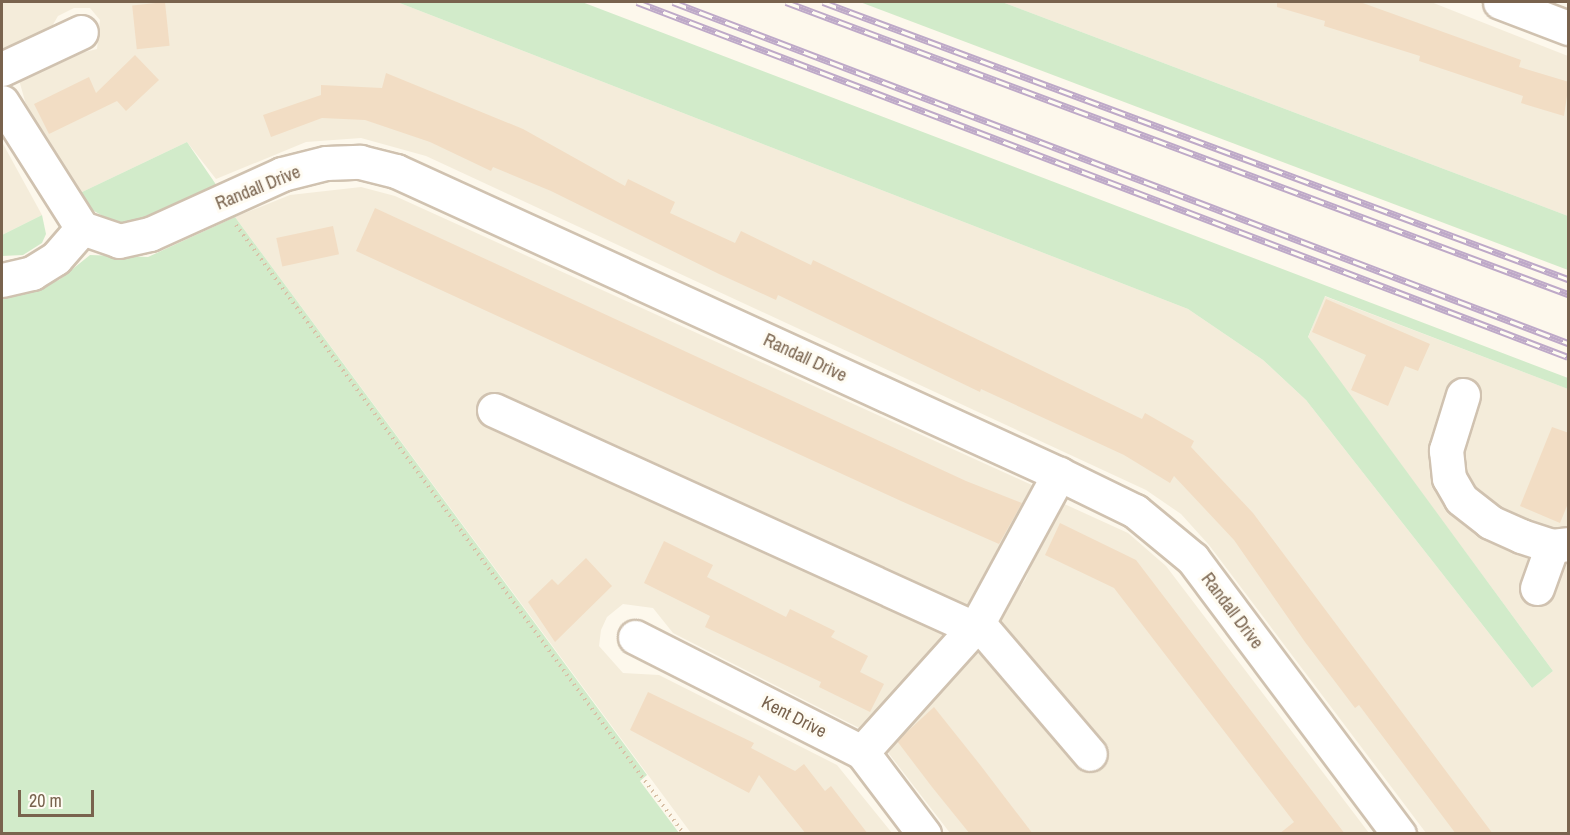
<!DOCTYPE html>
<html>
<head>
<meta charset="utf-8">
<style>
	body { margin:0 }
	#map { position:relative; width:1570px; height:835px; overflow:hidden; background:#fdf8ec; font-family:"Archivo Narrow",sans-serif }
	div>[style] { position:absolute }
	[style*='--x'] { left:calc(var(--x)*1px); top:calc(var(--y)*1px); width:calc(var(--w)*1px); rotate:calc(var(--a)*1deg) }
	.residential>* { inset:0; background:#f4ecda }
	.green>* { inset:0; background:#d2ebca }
	.building>* { inset:0; background:#f2ddc4; transform-origin:0 0 }
	.path>* { height:4px; margin-top:-2px; transform-origin:0; background:repeating-linear-gradient(90deg,#d8c0a6 0 1.5px,transparent 0 6px) }
	.roads { filter:drop-shadow(2px 0 #d0c2b0) drop-shadow(-2px 0 #d0c2b0) drop-shadow(0 2px #d0c2b0) drop-shadow(0 -2px #d0c2b0) }
	.minor>* { height:33px; margin:-16.5px; padding:0 16.5px; transform-origin:16.5px; border-radius:16.5px; background:#fff }
	.rail>* { height:7px; margin-top:-3.5px; transform-origin:0; background:repeating-linear-gradient(90deg,#fffcf3 0 14px,#bea9c8 0 28px); box-sizing:border-box; border-block:2px solid #bea9c8 }
	span { translate:-50% -50%; white-space:nowrap; text-align:center; line-height:1.15; -webkit-text-stroke:6px #fffcf3; paint-order:stroke }
	.street-label { font-size:18px; color:#79634e }
	.frame { position:absolute; inset:0; border:3px solid #79634e; pointer-events:none }
	.scale { position:absolute; left:18px; top:790px; width:76px; height:27px; box-sizing:border-box; border:3px solid #79634e; border-top:0; padding-left:8px; font-size:18px; line-height:21px; white-space:nowrap; color:#79634e; -webkit-text-stroke:4px #fffcf3; paint-order:stroke }
</style>
</head>
<body>
<div id="map">
	<div class="residential">
		<i style="clip-path:polygon(2px 2px,397px 2px,1188px 309px,1263px 360px,1306px 400px,1532px 688px,1553px 671px,1308px 338px,1324px 296px,1568px 389px,1568px 833px,1426px 833px,1209px 545px,1181px 514px,1146px 490px,426px 156px,361px 138px,306px 142px,216px 179px,187px 142px,80px 193px,27px 108px,19px 80px,69px 56px,97px 49px,100px 20px,90px 8px,74px 8px,58px 16px,51px 28px,2px 49px)"></i>
		<i style="clip-path:polygon(1002px 2px,1431px 2px,1568px 56px,1568px 216px)"></i>
		<i style="clip-path:polygon(2px 142px,42px 215px,2px 235px)"></i>
		<i style="clip-path:polygon(361px 187px,395px 196px,1034px 486px,1013px 539px,953px 631px,865px 731px,673px 633px,653px 608px,623px 604px,607px 617px,601px 630px,599px 646px,623px 673px,659px 675px,837px 765px,892px 833px,691px 833px,235px 217px,290px 195px)"></i>
		<i style="clip-path:polygon(1060px 502px,1128px 533px,1166px 566px,1369px 833px,950px 833px,883px 746px,979px 646px,1025px 580px)"></i>
	</div>
	<div class="green">
		<i style="clip-path:polygon(397px 2px,582px 2px,1568px 378px,1568px 389px,1325px 296px,1308px 337px,1553px 671px,1532px 688px,1306px 400px,1263px 360px,1188px 309px)"></i>
		<i style="clip-path:polygon(860px 2px,1002px 2px,1568px 216px,1568px 270px)"></i>
		<i style="clip-path:polygon(187px 142px,217px 186px,132px 224px,110px 220px,85px 206px,80px 193px)"></i>
		<i style="clip-path:polygon(42px 215px,46px 234px,42px 243px,23px 255px,2px 256px,2px 235px)"></i>
		<i style="clip-path:polygon(235px 217px,647px 775px,640px 781px,679px 833px,2px 834px,2px 296px,59px 280px,90px 255px,148px 257px)"></i>
	</div>
	<div class="building">
		<i style="left:165px;top:2px;width:44px;height:33px;rotate:84deg"></i>
		<i style="clip-path:polygon(1277px 2px,1360px 2px,1521px 60px,1519px 67px,1569px 82px,1564px 116px,1521px 103px,1523px 96px,1419px 61px,1420px 56px,1324px 26px,1325px 21px,1277px 7px)"></i>
		<i style="clip-path:polygon(135px 55px,159px 80px,126px 111px,117px 101px,49px 134px,34px 104px,89px 77px,96px 93px)"></i>
		<i style="clip-path:polygon(386px 73px,523px 129px,625px 186px,628px 179px,675px 202px,670px 213px,735px 243px,741px 231px,811px 265px,813px 260px,1142px 419px,1145px 413px,1194px 441px,1191px 447px,1253px 513px,1493px 834px,1456px 834px,1359px 705px,1355px 708px,1305px 642px,1234px 540px,1174px 476px,1170px 483px,1124px 455px,981px 389px,980px 392px,778px 295px,776px 300px,719px 274px,551px 191px,493px 167px,491px 171px,430px 142px,365px 120px,322px 118px,271px 137px,263px 115px,321px 95px,321px 85px,382px 88px)"></i>
		<i style="clip-path:polygon(375px 208px,966px 481px,1022px 503px,999px 544px,901px 501px,356px 251px)"></i>
		<i style="left:333px;top:226px;width:29px;height:58px;rotate:78deg"></i>
		<i style="clip-path:polygon(1326px 299px,1430px 344px,1418px 371px,1405px 366px,1388px 406px,1351px 390px,1366px 355px,1312px 332px)"></i>
		<i style="clip-path:polygon(1552px 427px,1569px 433px,1569px 501px,1560px 523px,1520px 506px)"></i>
		<i style="clip-path:polygon(1060px 523px,1136px 560px,1345px 834px,1279px 834px,1294px 822px,1114px 588px,1045px 555px)"></i>
		<i style="clip-path:polygon(664px 541px,713px 565px,707px 577px,786px 617px,790px 609px,835px 631px,831px 637px,868px 656px,860px 672px,884px 684px,870px 712px,819px 687px,821px 682px,705px 627px,710px 616px,644px 583px)"></i>
		<i style="clip-path:polygon(586px 558px,612px 586px,555px 642px,528px 602px,552px 579px,558px 585px)"></i>
		<i style="clip-path:polygon(648px 692px,754px 743px,751px 748px,795px 771px,804px 764px,825px 791px,831px 786px,868px 834px,806px 834px,759px 775px,749px 793px,630px 730px)"></i>
		<i style="clip-path:polygon(934px 707px,981px 766px,1033px 834px,970px 834px,932px 787px,897px 741px)"></i>
	</div>
	<div class="path">
		<i style="--x:236;--y:225;--w:756;--a:53.66"></i>
	</div>
	<div class="roads">
		<div class="minor">
			<i style="--x:1500;--y:2;--w:73;--a:20.9"></i>
			<i style="--x:2;--y:69;--w:87;--a:-25.1"></i>
			<i style="--x:2;--y:102;--w:149;--a:57.6"></i>
			<i style="--x:82;--y:228;--w:39;--a:19"></i>
			<i style="--x:119;--y:241;--w:32;--a:-13"></i>
			<i style="--x:150;--y:234;--w:145;--a:-24.4"></i>
			<i style="--x:282;--y:174;--w:45;--a:-14"></i>
			<i style="--x:326;--y:163;--w:34;--a:-2"></i>
			<i style="--x:360;--y:162;--w:37;--a:14"></i>
			<i style="--x:396;--y:171;--w:729;--a:24.56"></i>
			<i style="--x:1059;--y:474;--w:85;--a:26"></i>
			<i style="--x:1135;--y:511;--w:75;--a:39.6"></i>
			<i style="--x:1193;--y:559;--w:344;--a:53.2"></i>
			<i style="--x:2;--y:280;--w:31;--a:-13"></i>
			<i style="--x:32;--y:273;--w:28;--a:-32"></i>
			<i style="--x:56;--y:258;--w:40;--a:-49"></i>
			<i style="--x:1463;--y:395;--w:58;--a:107.2"></i>
			<i style="--x:1446;--y:450;--w:28;--a:84"></i>
			<i style="--x:1449;--y:478;--w:24;--a:60"></i>
			<i style="--x:1461;--y:499;--w:37;--a:38"></i>
			<i style="--x:1490;--y:522;--w:34;--a:24"></i>
			<i style="--x:1521;--y:536;--w:33;--a:18"></i>
			<i style="--x:1552;--y:546;--w:16;--a:-7"></i>
			<i style="--x:494;--y:410;--w:527;--a:24.43"></i>
			<i style="--x:1537;--y:588;--w:45;--a:-70.3"></i>
			<i style="--x:978;--y:623;--w:172;--a:49.5"></i>
			<i style="--x:635;--y:637;--w:254;--a:26.9"></i>
			<i style="--x:862;--y:752;--w:103;--a:52.9"></i>
			<i style="--x:862;--y:752;--w:173;--a:-48"></i>
			<i style="--x:978;--y:623;--w:170;--a:-61.5"></i>
		</div>
	</div>
	<div class="rail">
		<i style="--x:637;--y:2;--w:996;--a:20.87"></i>
		<i style="--x:673;--y:2;--w:958;--a:20.86"></i>
		<i style="--x:786;--y:2;--w:835;--a:20.48"></i>
		<i style="--x:823;--y:2;--w:795;--a:20.4"></i>
	</div>
	<div class="street-label">
		<span style="left:258px;top:188px;rotate:-22deg">Randall Drive</span>
		<span style="left:805px;top:358px;rotate:25deg">Randall Drive</span>
		<span style="left:1232px;top:611px;rotate:53deg">Randall Drive</span>
		<span style="left:794px;top:717px;rotate:27deg">Kent Drive</span>
	</div>
	<div class="frame"></div>
	<div class="scale">20 m</div>
</div>
</body>
</html>
